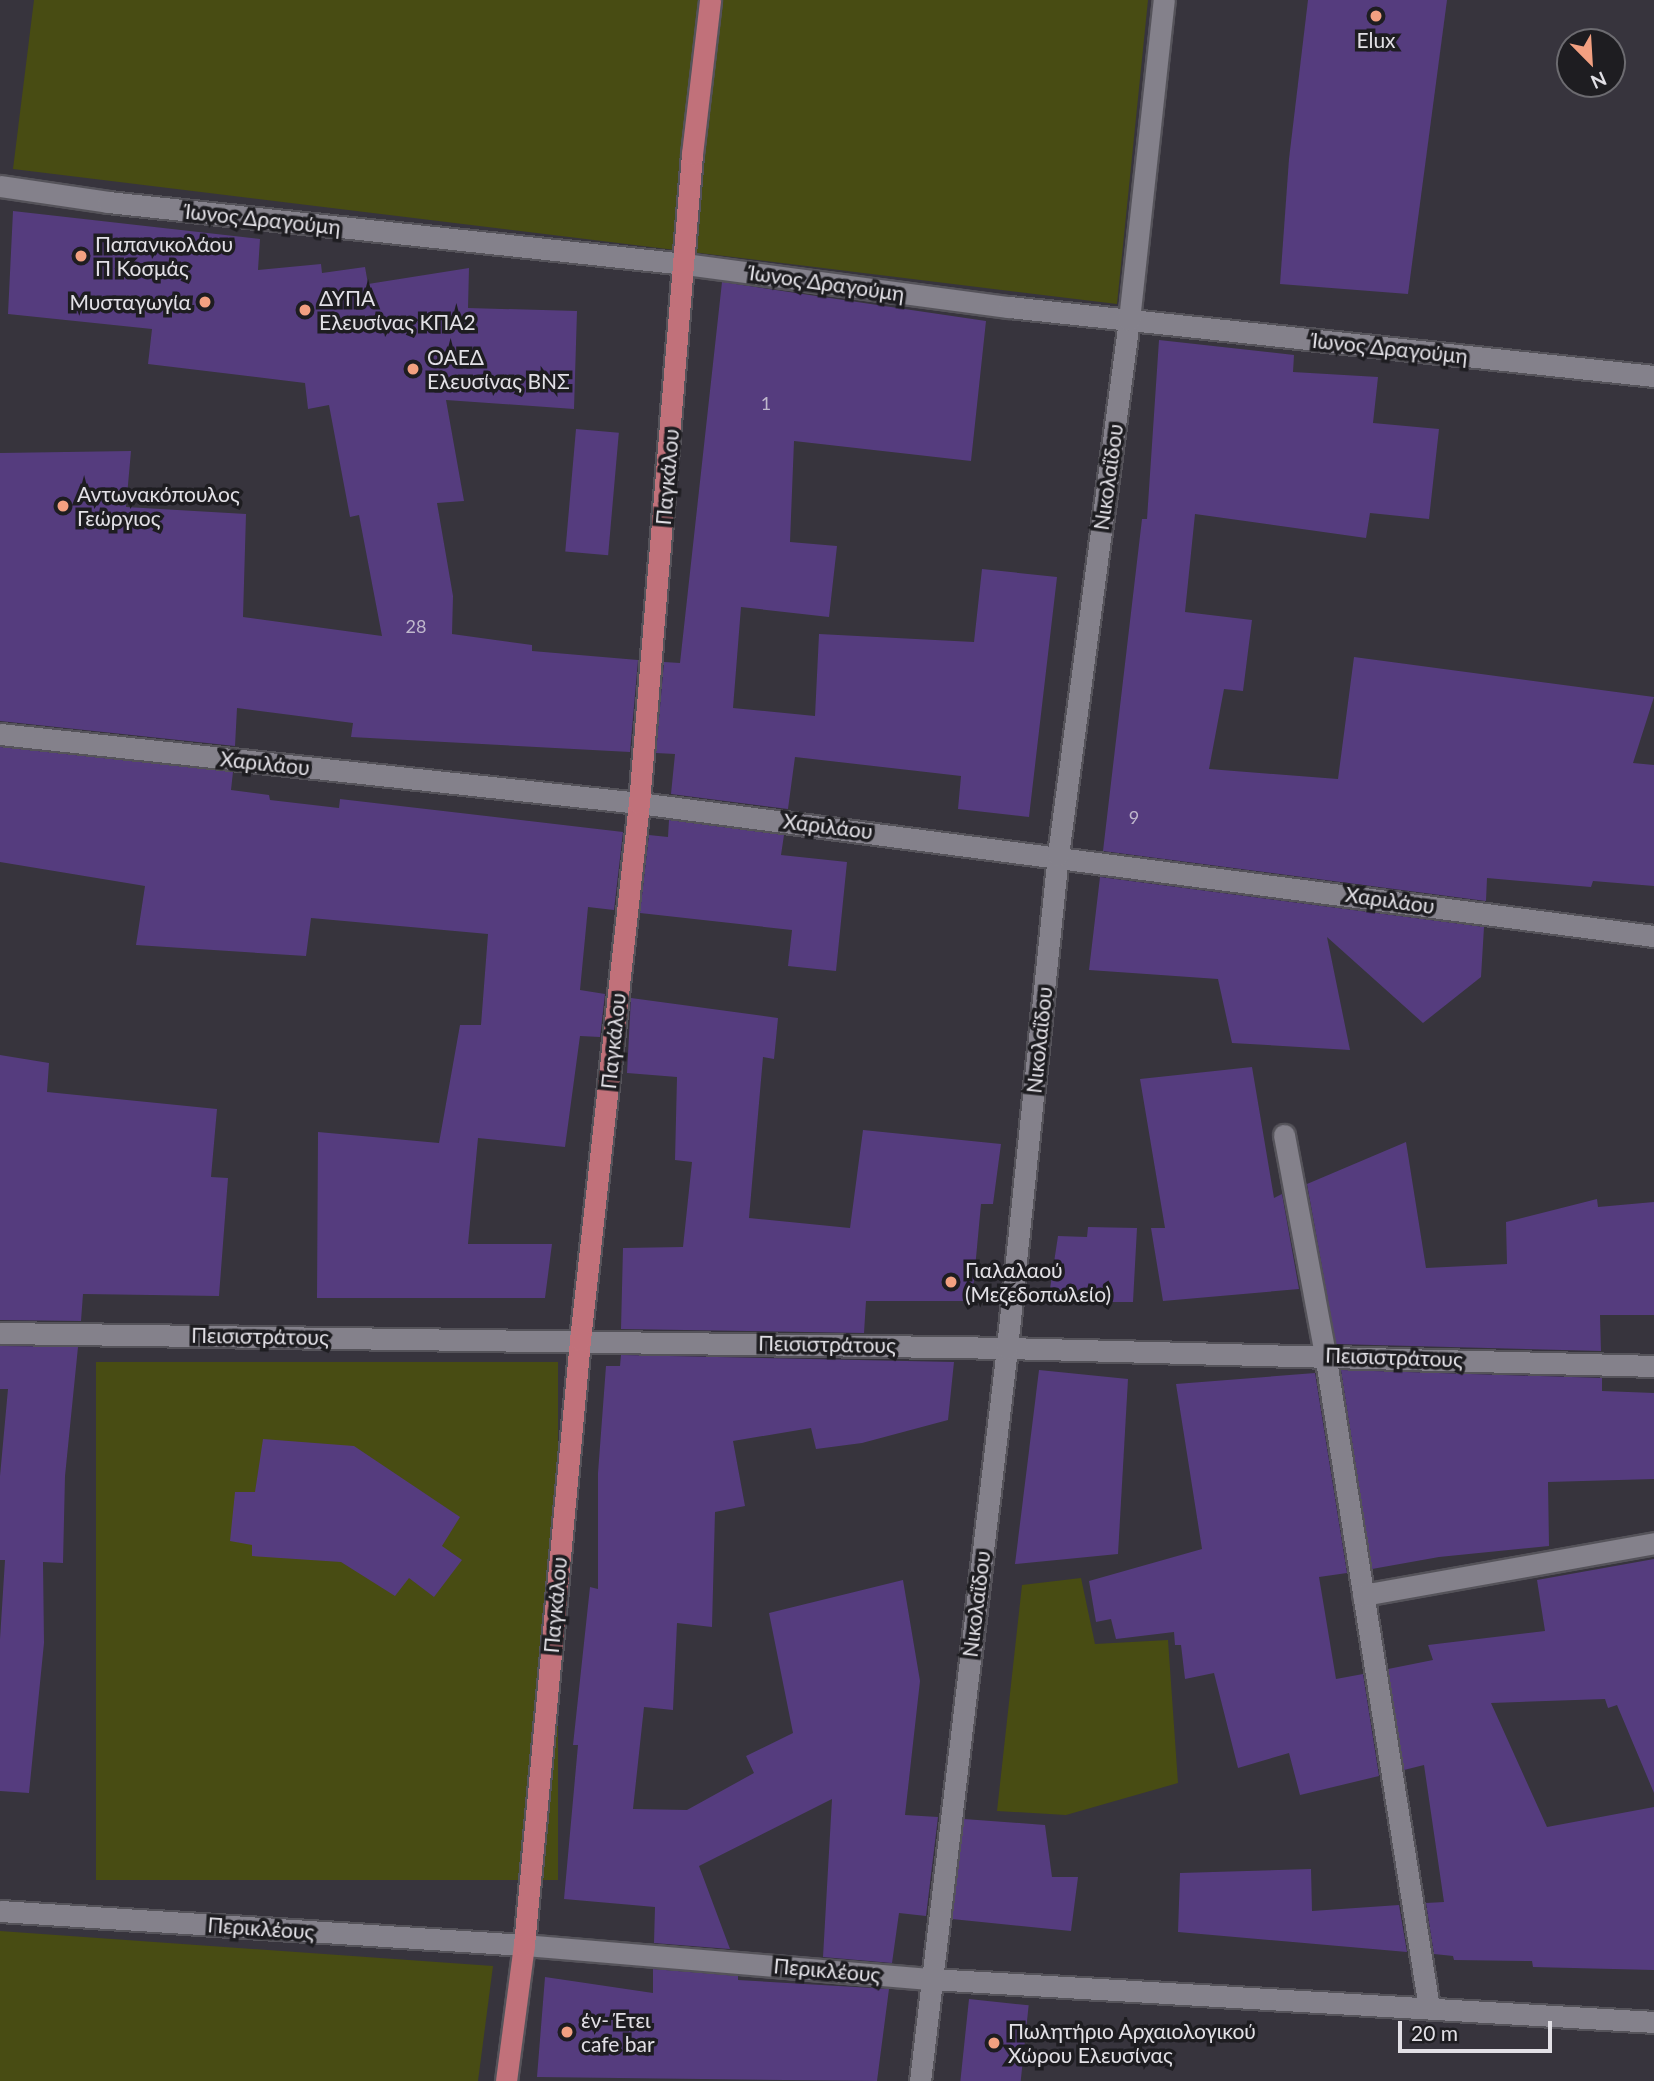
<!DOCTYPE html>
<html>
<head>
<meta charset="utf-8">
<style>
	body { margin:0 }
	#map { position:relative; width:1654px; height:2081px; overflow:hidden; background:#37343d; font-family:Lato,sans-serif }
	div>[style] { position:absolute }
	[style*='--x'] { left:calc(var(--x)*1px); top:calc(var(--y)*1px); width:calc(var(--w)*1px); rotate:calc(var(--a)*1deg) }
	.green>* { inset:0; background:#484c13; transform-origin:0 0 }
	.building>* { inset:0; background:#553c7e; transform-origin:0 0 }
	.roads { filter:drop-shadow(2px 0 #55535a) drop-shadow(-2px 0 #55535a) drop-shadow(0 2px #55535a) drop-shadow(0 -2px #55535a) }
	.minor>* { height:21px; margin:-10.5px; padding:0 10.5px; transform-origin:10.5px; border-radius:10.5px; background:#84818b }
	.major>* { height:21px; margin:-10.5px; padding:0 10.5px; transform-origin:10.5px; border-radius:10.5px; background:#c1717a }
	.dots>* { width:19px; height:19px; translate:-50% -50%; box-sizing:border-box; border:4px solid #1e1d21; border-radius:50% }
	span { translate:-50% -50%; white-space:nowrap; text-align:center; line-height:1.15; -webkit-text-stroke:7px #1e1d21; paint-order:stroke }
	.number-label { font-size:18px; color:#bfb7cc }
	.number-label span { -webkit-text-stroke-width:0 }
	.poi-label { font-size:21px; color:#e2e0e6 }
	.left { translate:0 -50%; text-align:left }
	.right { translate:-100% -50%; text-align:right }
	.street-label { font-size:21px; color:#e2e0e6 }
	.north { position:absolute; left:1556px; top:28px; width:70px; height:70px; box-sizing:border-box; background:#1e1d21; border:2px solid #6c6b70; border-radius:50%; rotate:156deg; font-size:19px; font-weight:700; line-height:28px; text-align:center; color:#e2e0e6 }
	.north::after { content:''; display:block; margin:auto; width:24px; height:32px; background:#f3a081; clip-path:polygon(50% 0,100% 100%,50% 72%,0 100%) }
	.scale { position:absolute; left:1398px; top:2021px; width:154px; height:32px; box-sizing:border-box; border:4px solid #e2e0e6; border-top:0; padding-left:9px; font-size:21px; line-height:24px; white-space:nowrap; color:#e2e0e6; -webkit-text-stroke:5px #1e1d21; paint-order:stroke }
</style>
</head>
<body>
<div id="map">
	<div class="green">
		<i style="clip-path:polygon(34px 0,1148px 0,1117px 304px,13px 169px)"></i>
		<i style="left:96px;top:1362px;width:462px;height:518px"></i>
		<i style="clip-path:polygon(1081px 1578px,1095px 1644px,1168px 1640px,1178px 1783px,1066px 1815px,997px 1811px,1022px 1585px)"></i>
		<i style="clip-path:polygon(0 1931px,493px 1966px,478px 2081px,0 2081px)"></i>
	</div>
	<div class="building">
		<i style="clip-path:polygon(1308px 0,1447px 0,1408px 294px,1280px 284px,1289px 159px)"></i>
		<i style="clip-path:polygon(13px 211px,260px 239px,258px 270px,321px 264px,322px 273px,365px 267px,368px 284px,469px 268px,468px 308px,577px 311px,574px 409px,446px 400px,464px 501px,437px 503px,453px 596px,452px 634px,532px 645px,532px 651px,638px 660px,630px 752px,351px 737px,353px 723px,237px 708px,235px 746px,0 721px,0 453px,131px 451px,126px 507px,246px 514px,243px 617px,382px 636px,359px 515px,350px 517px,329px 405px,308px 409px,305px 383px,148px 364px,152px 329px,8px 314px)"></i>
		<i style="clip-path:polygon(722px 282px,986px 321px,971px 461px,794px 441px,790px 542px,837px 546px,829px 617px,741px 607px,733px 708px,815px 716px,819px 634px,974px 642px,982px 569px,1057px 577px,1029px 817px,958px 809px,961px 776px,795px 757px,788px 809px,671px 794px,675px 754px,656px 753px,664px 662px,680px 663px)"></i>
		<i style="clip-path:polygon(1159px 340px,1294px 355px,1293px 372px,1378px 377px,1373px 423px,1439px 429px,1429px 519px,1370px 513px,1366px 538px,1195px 514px,1185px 612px,1252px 620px,1243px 691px,1224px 689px,1209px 769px,1338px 779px,1354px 657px,1654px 697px,1633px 763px,1654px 765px,1654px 886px,1593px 881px,1591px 887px,1487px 878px,1486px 901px,1103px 851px,1142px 519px,1147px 519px)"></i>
		<i style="left:576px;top:429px;width:43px;height:123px;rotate:5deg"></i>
		<i style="clip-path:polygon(0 747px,233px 772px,231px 790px,269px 795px,270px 800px,339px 808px,340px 799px,623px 832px,614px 910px,588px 907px,580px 990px,605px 994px,600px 1037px,580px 1036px,565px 1147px,478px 1138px,468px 1244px,552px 1244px,545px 1298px,317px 1298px,318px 1132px,439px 1143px,460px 1025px,481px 1025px,488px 934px,311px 918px,306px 956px,136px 945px,145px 886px,0 862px)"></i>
		<i style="clip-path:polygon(669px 820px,784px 835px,781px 855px,847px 862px,836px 971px,788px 966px,792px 930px,640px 913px,649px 835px,668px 837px)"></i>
		<i style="clip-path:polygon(1100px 877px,1484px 927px,1481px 977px,1423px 1023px,1327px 937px,1350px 1050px,1232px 1043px,1218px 979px,1089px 970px)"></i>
		<i style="clip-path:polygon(631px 998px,778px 1018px,774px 1059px,763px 1057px,749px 1218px,850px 1228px,863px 1130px,1001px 1144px,993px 1204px,981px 1204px,972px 1301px,866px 1301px,864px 1333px,621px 1329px,623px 1248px,683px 1247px,692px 1162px,675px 1160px,677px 1077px,627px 1073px)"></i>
		<i style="clip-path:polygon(0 1055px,49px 1063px,47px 1092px,217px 1109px,211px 1177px,228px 1178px,219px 1296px,83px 1294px,81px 1321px,0 1320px)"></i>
		<i style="clip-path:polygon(1252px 1067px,1274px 1198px,1282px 1194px,1299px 1289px,1163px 1301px,1151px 1228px,1165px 1228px,1140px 1079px)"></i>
		<i style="clip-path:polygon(1406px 1142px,1426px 1268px,1507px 1264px,1506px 1222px,1597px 1199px,1598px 1207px,1654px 1202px,1654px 1315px,1600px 1315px,1601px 1351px,1336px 1344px,1307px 1184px)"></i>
		<i style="clip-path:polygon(1088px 1227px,1137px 1228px,1133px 1302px,1048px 1302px,1058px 1236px,1087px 1237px)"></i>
		<i style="clip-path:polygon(0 1346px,78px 1347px,65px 1476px,63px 1563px,43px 1562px,44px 1643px,29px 1793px,0 1791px,0 1639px,5px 1560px,0 1560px,0 1476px,8px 1389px,0 1389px)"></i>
		<i style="clip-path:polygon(621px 1355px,954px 1362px,948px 1420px,862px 1443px,816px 1449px,811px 1428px,733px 1441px,745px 1506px,715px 1512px,712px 1627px,677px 1623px,673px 1710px,644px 1707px,633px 1809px,687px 1810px,754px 1773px,746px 1756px,793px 1733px,769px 1613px,903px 1580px,920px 1681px,905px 1815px,938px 1817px,926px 1916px,899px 1913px,892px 1963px,823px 1957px,832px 1799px,699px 1866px,730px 1949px,654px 1943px,655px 1907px,564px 1899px,578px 1745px,573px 1745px,590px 1587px,598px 1589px,598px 1473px,606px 1366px,620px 1366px)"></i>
		<i style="clip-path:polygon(1039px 1370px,1128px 1379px,1118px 1554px,1015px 1564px)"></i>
		<i style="clip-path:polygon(1341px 1370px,1602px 1378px,1602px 1391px,1654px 1393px,1654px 1479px,1548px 1482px,1549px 1546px,1439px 1557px,1372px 1569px)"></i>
		<i style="clip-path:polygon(1315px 1373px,1347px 1573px,1319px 1577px,1336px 1679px,1363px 1674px,1379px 1776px,1300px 1795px,1289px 1753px,1238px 1768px,1214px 1673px,1185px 1679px,1181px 1645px,1175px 1645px,1174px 1632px,1116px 1639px,1111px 1619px,1096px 1622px,1089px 1581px,1202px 1549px,1176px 1384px)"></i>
		<i style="clip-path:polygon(263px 1439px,354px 1446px,460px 1517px,442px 1546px,462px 1560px,434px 1597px,409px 1578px,395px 1596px,341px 1562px,252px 1556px,252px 1545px,230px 1541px,235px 1492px,255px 1492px)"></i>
		<i style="clip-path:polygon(1654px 1559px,1654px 1793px,1617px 1705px,1608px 1708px,1605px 1699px,1491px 1703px,1547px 1827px,1654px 1807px,1654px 1970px,1533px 1967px,1532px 1961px,1454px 1960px,1453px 1956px,1434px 1954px,1426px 1903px,1444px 1902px,1424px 1765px,1404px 1770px,1388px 1669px,1433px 1660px,1428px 1645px,1545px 1631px,1537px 1580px)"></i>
		<i style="clip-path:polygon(964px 1819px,1045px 1825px,1052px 1877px,1078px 1877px,1071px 1931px,952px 1919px)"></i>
		<i style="clip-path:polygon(1311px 1869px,1312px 1911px,1399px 1905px,1407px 1952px,1178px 1932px,1180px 1873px)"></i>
		<i style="clip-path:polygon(653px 1969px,738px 1976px,738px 1980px,889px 1989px,877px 2081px,537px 2077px,545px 1977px,653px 1993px)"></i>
		<i style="left:969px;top:1999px;width:60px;height:83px;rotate:6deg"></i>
	</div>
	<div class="roads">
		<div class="minor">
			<i style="--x:0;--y:186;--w:109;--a:8.4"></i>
			<i style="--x:108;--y:202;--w:580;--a:6.13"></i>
			<i style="--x:685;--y:264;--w:327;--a:7.6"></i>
			<i style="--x:1009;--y:307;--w:649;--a:6.11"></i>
			<i style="--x:0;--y:734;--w:643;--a:6.16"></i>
			<i style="--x:639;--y:803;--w:1024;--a:7.47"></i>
			<i style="--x:1284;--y:1135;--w:223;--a:79.4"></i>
			<i style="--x:1325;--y:1354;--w:662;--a:80.96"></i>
			<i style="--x:0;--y:1333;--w:1007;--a:0.85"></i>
			<i style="--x:1007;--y:1348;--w:647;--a:1.59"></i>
			<i style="--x:1363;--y:1595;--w:296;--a:-10.1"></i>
			<i style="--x:0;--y:1911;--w:525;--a:3.71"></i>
			<i style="--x:524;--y:1945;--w:408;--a:4.8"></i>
			<i style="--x:931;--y:1979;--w:724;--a:3.4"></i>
			<i style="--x:920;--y:2081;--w:738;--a:-83.23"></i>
			<i style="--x:1007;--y:1348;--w:496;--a:-84.1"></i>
			<i style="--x:1058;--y:855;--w:540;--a:-82.44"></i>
			<i style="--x:1129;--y:320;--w:322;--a:-83.8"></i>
		</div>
		<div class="major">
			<i style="--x:506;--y:2081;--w:137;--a:-82.5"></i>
			<i style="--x:524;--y:1945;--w:608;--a:-84.71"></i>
			<i style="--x:580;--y:1340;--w:540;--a:-83.73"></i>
			<i style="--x:639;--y:803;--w:651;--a:-85.33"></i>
			<i style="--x:692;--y:154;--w:155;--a:-83.3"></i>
		</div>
	</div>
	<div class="dots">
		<i style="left:1376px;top:16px;background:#f3a081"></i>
		<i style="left:81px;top:256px;background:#f3a081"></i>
		<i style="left:205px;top:302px;background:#f3a081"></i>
		<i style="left:305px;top:310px;background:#f3a081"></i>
		<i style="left:413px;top:369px;background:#f3a081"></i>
		<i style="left:63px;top:506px;background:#f3a081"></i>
		<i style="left:951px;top:1282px;background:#f3a081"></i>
		<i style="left:567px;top:2032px;background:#f3a081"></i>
		<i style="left:994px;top:2043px;background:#f3a081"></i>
	</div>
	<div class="number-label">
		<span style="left:766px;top:403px">1</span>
		<span style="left:416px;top:626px">28</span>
		<span style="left:1134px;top:817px">9</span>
	</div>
	<div class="poi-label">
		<span style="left:1376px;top:40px">Elux</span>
		<span class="left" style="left:95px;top:256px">Παπανικολάου<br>Π Κοσμάς</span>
		<span class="left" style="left:319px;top:310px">ΔΥΠΑ<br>Ελευσίνας ΚΠΑ2</span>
		<span class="right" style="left:191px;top:302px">Μυσταγωγία</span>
		<span class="left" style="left:427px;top:369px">ΟΑΕΔ<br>Ελευσίνας ΒΝΣ</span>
		<span class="left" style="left:77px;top:506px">Αντωνακόπουλος<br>Γεώργιος</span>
		<span class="left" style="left:965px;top:1282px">Γιαλαλαού<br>(Μεζεδοπωλείο)</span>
		<span class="left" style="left:581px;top:2032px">έν- Έτει<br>cafe bar</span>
		<span class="left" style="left:1008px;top:2043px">Πωλητήριο Αρχαιολογικού<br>Χώρου Ελευσίνας</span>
	</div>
	<div class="street-label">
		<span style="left:263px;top:219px;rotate:6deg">Ίωνος Δραγούμη</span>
		<span style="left:827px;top:283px;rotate:8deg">Ίωνος Δραγούμη</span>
		<span style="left:1390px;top:348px;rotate:6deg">Ίωνος Δραγούμη</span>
		<span style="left:667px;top:477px;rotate:-85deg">Παγκάλου</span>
		<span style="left:1108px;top:477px;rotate:-82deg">Νικολαΐδου</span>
		<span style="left:265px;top:763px;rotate:6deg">Χαριλάου</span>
		<span style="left:828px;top:826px;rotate:7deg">Χαριλάου</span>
		<span style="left:1390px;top:900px;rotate:8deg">Χαριλάου</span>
		<span style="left:1039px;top:1040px;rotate:-84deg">Νικολαΐδου</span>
		<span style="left:613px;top:1041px;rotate:-84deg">Παγκάλου</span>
		<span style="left:260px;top:1336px;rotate:1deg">Πεισιστράτους</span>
		<span style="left:827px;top:1344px;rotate:1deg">Πεισιστράτους</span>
		<span style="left:1394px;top:1357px;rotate:2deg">Πεισιστράτους</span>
		<span style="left:976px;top:1604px;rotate:-83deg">Νικολαΐδου</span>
		<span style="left:555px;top:1605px;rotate:-85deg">Παγκάλου</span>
		<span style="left:261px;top:1928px;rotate:4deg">Περικλέους</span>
		<span style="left:827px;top:1970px;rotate:5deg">Περικλέους</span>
	</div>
	<div class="north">N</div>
	<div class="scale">20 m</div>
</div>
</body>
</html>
